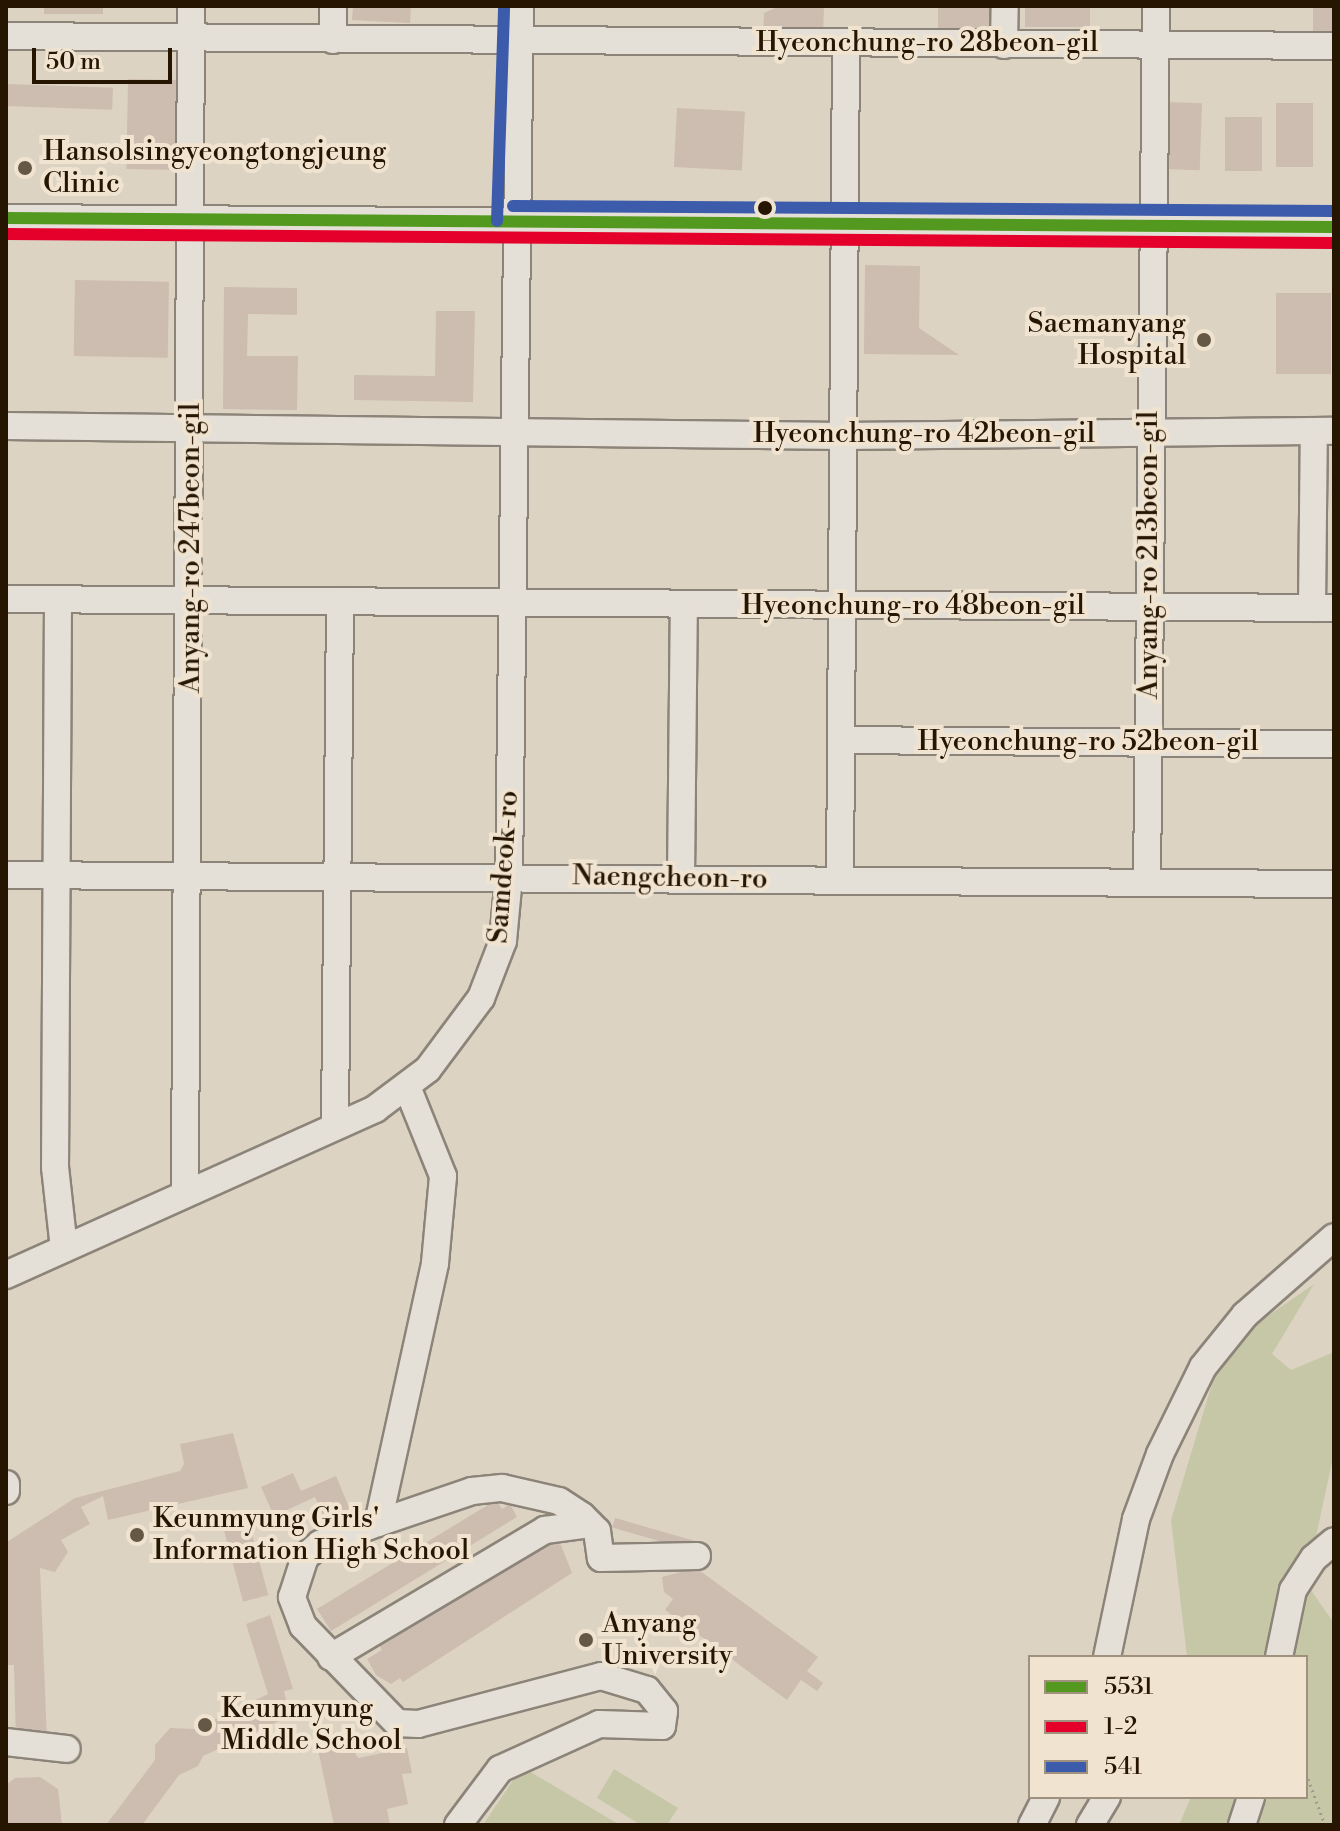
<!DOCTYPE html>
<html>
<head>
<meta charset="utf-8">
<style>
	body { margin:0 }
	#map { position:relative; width:1340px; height:1831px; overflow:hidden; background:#ddd3c3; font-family:"Libre Bodoni",serif }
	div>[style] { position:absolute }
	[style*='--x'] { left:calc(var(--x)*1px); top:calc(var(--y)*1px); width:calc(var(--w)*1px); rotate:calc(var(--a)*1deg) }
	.green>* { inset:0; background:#c6c7a7 }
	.building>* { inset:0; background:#cdbcb0; transform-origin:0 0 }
	.path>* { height:3px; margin-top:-1.5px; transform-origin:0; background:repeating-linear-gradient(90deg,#9f9992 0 2px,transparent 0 6px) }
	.roads { filter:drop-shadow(2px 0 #8c8479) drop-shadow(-2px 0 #8c8479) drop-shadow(0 2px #8c8479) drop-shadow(0 -2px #8c8479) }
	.minor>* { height:26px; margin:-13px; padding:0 13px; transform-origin:13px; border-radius:13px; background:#e5e0d7 }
	.bus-1>* { height:12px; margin:-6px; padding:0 6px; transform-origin:6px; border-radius:6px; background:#539920 }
	.bus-2>* { height:12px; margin:-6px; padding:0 6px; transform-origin:6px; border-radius:6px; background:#e4002b }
	.bus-3>* { height:12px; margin:-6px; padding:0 6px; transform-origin:6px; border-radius:6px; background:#3d5bab }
	.dots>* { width:22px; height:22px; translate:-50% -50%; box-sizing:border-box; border:4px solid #f0e4d1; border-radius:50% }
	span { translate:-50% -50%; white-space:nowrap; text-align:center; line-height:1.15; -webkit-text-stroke:8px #f0e4d1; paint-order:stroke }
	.street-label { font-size:28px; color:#251501 }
	.poi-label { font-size:28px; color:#251501 }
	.left { translate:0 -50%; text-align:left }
	.right { translate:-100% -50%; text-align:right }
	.frame { position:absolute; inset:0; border:8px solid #251501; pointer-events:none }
	.legend { position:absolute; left:1028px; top:1655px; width:280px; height:144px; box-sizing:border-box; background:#f0e4d1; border:2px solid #9f917e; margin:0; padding:10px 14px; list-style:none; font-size:24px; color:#251501 }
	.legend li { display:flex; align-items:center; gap:16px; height:40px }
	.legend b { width:40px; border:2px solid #9f917e }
	.scale { position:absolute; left:32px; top:48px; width:140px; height:36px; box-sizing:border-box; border:4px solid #251501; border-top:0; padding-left:10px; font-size:24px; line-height:28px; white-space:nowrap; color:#251501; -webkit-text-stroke:6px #f0e4d1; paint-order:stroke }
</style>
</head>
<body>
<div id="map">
	<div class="green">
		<i style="clip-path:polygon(1314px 1284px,1272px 1354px,1291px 1370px,1334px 1352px,1334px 1453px,1306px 1583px,1334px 1623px,1334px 1825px,1179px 1825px,1191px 1797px,1306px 1797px,1306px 1657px,1187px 1657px,1171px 1520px,1223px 1347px)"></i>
		<i style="clip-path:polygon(522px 1767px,620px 1825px,483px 1825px)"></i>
		<i style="clip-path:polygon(614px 1769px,678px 1808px,667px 1825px,641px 1825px,597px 1798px)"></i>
	</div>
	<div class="building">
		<i style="left:44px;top:6px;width:59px;height:8px"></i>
		<i style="clip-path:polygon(353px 6px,411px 6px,410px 23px,352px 20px)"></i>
		<i style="clip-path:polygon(780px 6px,824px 6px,823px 35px,763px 33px,764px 13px)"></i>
		<i style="left:938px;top:6px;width:58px;height:24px"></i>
		<i style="left:1025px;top:6px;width:65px;height:21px"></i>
		<i style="left:1313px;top:6px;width:21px;height:25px"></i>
		<i style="left:128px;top:79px;width:52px;height:90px;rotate:1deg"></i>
		<i style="left:6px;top:84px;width:107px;height:22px;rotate:2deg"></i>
		<i style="left:1167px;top:102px;width:35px;height:67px;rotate:2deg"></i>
		<i style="left:1313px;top:103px;width:64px;height:37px;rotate:90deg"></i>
		<i style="left:677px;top:108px;width:68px;height:59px;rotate:3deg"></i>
		<i style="left:1225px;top:117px;width:37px;height:54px"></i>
		<i style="clip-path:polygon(865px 265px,920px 266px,919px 328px,959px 355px,864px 354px)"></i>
		<i style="left:75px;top:280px;width:94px;height:76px;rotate:1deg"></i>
		<i style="clip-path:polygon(224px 287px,297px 288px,297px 315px,248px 314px,247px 356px,298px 356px,297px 410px,223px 409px)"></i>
		<i style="left:1276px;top:293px;width:55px;height:81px"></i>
		<i style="clip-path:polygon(436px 311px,475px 311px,473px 402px,354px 400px,354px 375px,435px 376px)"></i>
		<i style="clip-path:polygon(233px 1433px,248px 1488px,108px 1520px,103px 1496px,81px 1507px,90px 1524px,61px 1540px,68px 1552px,55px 1572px,40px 1568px,47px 1740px,16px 1742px,14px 1665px,6px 1665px,7px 1542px,75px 1498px,180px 1471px,184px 1464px,180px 1444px)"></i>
		<i style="clip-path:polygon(293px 1473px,301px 1491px,336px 1476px,357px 1526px,333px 1537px,315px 1497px,274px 1516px,261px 1487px)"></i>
		<i style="clip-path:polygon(496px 1500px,502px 1509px,510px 1504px,517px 1517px,331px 1631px,317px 1609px)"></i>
		<i style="left:246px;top:1512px;width:86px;height:26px;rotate:75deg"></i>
		<i style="left:615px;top:1518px;width:85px;height:10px;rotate:16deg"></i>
		<i style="clip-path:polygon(550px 1542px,561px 1545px,572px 1573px,403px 1682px,400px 1678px,391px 1684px,376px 1675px,367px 1659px,382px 1650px,379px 1645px)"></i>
		<i style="clip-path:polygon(696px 1568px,818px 1657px,807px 1671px,823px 1683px,817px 1691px,801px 1680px,787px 1700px,665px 1610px,673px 1599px,664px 1592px,662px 1577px)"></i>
		<i style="clip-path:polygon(270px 1615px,293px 1689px,284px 1691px,290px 1716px,203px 1756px,198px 1766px,179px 1775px,142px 1825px,106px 1825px,155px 1760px,155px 1745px,170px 1728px,195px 1729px,268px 1694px,246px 1624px)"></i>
		<i style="clip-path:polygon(330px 1732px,347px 1738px,358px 1758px,407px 1748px,412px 1773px,402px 1774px,408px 1804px,387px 1809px,390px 1825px,334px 1825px,317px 1745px)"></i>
		<i style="clip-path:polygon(40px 1777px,58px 1789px,62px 1825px,6px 1825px,6px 1785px,15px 1778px)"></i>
	</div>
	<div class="path">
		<i style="--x:1306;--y:1773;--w:55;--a:69.9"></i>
	</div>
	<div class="roads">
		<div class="minor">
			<i style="--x:6;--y:36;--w:1328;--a:0.43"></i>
			<i style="--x:333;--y:40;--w:34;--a:-90"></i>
			<i style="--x:1004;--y:45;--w:39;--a:-89"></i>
			<i style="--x:6;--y:218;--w:1328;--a:0.39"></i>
			<i style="--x:6;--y:426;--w:837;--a:0.68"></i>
			<i style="--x:843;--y:436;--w:491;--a:-0.6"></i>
			<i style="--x:6;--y:599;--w:1328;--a:0.39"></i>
			<i style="--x:58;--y:599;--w:568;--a:90.3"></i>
			<i style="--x:55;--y:1167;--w:82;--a:83.7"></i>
			<i style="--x:1312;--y:608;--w:177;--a:-89.4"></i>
			<i style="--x:842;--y:740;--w:492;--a:0.5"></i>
			<i style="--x:6;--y:875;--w:1328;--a:0.39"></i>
			<i style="--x:681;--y:878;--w:274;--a:-89.4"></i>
			<i style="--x:840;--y:881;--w:837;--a:-89.59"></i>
			<i style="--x:1147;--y:883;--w:877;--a:-89.41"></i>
			<i style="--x:335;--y:1124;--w:521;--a:-89.45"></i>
			<i style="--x:185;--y:1193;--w:1187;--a:-89.71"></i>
			<i style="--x:6;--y:1275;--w:405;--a:-24.2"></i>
			<i style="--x:375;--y:1109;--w:66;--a:-37"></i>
			<i style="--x:428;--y:1069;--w:89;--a:-53.3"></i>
			<i style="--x:481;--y:998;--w:61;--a:-68.9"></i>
			<i style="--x:503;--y:941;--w:65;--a:-84.7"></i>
			<i style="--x:509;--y:876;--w:870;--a:-89.28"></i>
			<i style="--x:6;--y:1484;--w:7;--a:90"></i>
			<i style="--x:378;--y:1523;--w:266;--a:-77.6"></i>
			<i style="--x:435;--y:1263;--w:87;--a:-84.7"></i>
			<i style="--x:443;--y:1176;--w:94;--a:-111.9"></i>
			<i style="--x:331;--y:1657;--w:249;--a:-30.7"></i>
			<i style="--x:545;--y:1530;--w:45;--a:-7.6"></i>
			<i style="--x:1107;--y:1657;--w:141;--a:-78.1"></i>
			<i style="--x:1136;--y:1519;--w:69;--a:-69.7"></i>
			<i style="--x:1160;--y:1454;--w:97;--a:-63.7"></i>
			<i style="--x:1203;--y:1367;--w:67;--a:-51.1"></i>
			<i style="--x:1245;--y:1315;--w:118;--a:-41.2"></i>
			<i style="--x:1279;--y:1657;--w:68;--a:-78.2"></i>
			<i style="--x:1293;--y:1590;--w:38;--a:-57"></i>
			<i style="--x:1314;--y:1558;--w:26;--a:-40"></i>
			<i style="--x:6;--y:1742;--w:61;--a:6.5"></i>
			<i style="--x:458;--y:1825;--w:70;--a:-53.1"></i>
			<i style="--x:500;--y:1769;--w:109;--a:-24.4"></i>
			<i style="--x:599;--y:1724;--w:63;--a:1.8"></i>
			<i style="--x:662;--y:1726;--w:15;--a:-82"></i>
			<i style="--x:664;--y:1711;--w:27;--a:-129"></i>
			<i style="--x:647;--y:1690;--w:48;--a:-163.1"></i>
			<i style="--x:601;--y:1676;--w:189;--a:165.3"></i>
			<i style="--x:418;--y:1724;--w:21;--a:-177"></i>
			<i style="--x:397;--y:1723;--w:135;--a:-134.1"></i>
			<i style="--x:303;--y:1626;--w:31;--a:-111"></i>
			<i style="--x:292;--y:1597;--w:42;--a:-72"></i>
			<i style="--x:305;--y:1557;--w:20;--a:-41"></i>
			<i style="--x:320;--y:1544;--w:62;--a:-19.9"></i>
			<i style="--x:378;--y:1523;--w:99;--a:-18.8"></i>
			<i style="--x:472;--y:1491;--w:30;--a:-6"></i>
			<i style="--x:502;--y:1488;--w:58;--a:12.8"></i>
			<i style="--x:559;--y:1501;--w:27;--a:33"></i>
			<i style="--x:582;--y:1516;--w:21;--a:45"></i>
			<i style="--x:597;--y:1531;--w:27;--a:82"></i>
			<i style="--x:601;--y:1558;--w:96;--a:-1.2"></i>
			<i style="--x:1032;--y:1825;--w:31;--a:-63"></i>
			<i style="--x:1090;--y:1825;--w:33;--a:-59"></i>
			<i style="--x:1242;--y:1825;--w:29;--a:-72"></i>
		</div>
	</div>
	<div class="bus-1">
		<i style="--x:6;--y:218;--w:1328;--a:0.39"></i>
	</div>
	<div class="bus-2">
		<i style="--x:6;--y:234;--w:1328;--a:0.39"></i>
	</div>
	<div class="bus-3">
		<i style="--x:513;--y:206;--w:821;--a:0.35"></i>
		<i style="--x:497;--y:221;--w:215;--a:-88.1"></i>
	</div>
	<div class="dots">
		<i style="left:25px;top:168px;background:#655845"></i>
		<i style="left:765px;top:208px;background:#251501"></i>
		<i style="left:1204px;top:340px;background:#655845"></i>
		<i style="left:137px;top:1535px;background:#655845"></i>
		<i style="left:586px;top:1640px;background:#655845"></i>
		<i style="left:205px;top:1725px;background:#655845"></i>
	</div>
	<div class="street-label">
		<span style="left:927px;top:43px">Hyeonchung-ro 28beon-gil</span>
		<span style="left:924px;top:434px">Hyeonchung-ro 42beon-gil</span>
		<span style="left:191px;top:548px;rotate:-90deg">Anyang-ro 247beon-gil</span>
		<span style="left:1149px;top:555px;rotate:-90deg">Anyang-ro 213beon-gil</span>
		<span style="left:913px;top:606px">Hyeonchung-ro 48beon-gil</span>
		<span style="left:1088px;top:742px">Hyeonchung-ro 52beon-gil</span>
		<span style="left:504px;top:867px;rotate:-86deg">Samdeok-ro</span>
		<span style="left:670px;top:878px;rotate:1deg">Naengcheon-ro</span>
	</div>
	<div class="poi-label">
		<span class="left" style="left:43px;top:168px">Hansolsingyeongtongjeung<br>Clinic</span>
		<span class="right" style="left:1186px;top:340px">Saemanyang<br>Hospital</span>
		<span class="left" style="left:153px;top:1535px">Keunmyung Girls'<br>Information High School</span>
		<span class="left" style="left:602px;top:1640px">Anyang<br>University</span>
		<span class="left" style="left:221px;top:1725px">Keunmyung<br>Middle School</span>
	</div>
	<div class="frame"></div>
	<ul class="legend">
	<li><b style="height:10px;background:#539920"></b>5531</li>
	<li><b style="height:10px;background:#e4002b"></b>1-2</li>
	<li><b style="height:10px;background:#3d5bab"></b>541</li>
	</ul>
	<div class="scale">50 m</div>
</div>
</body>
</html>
